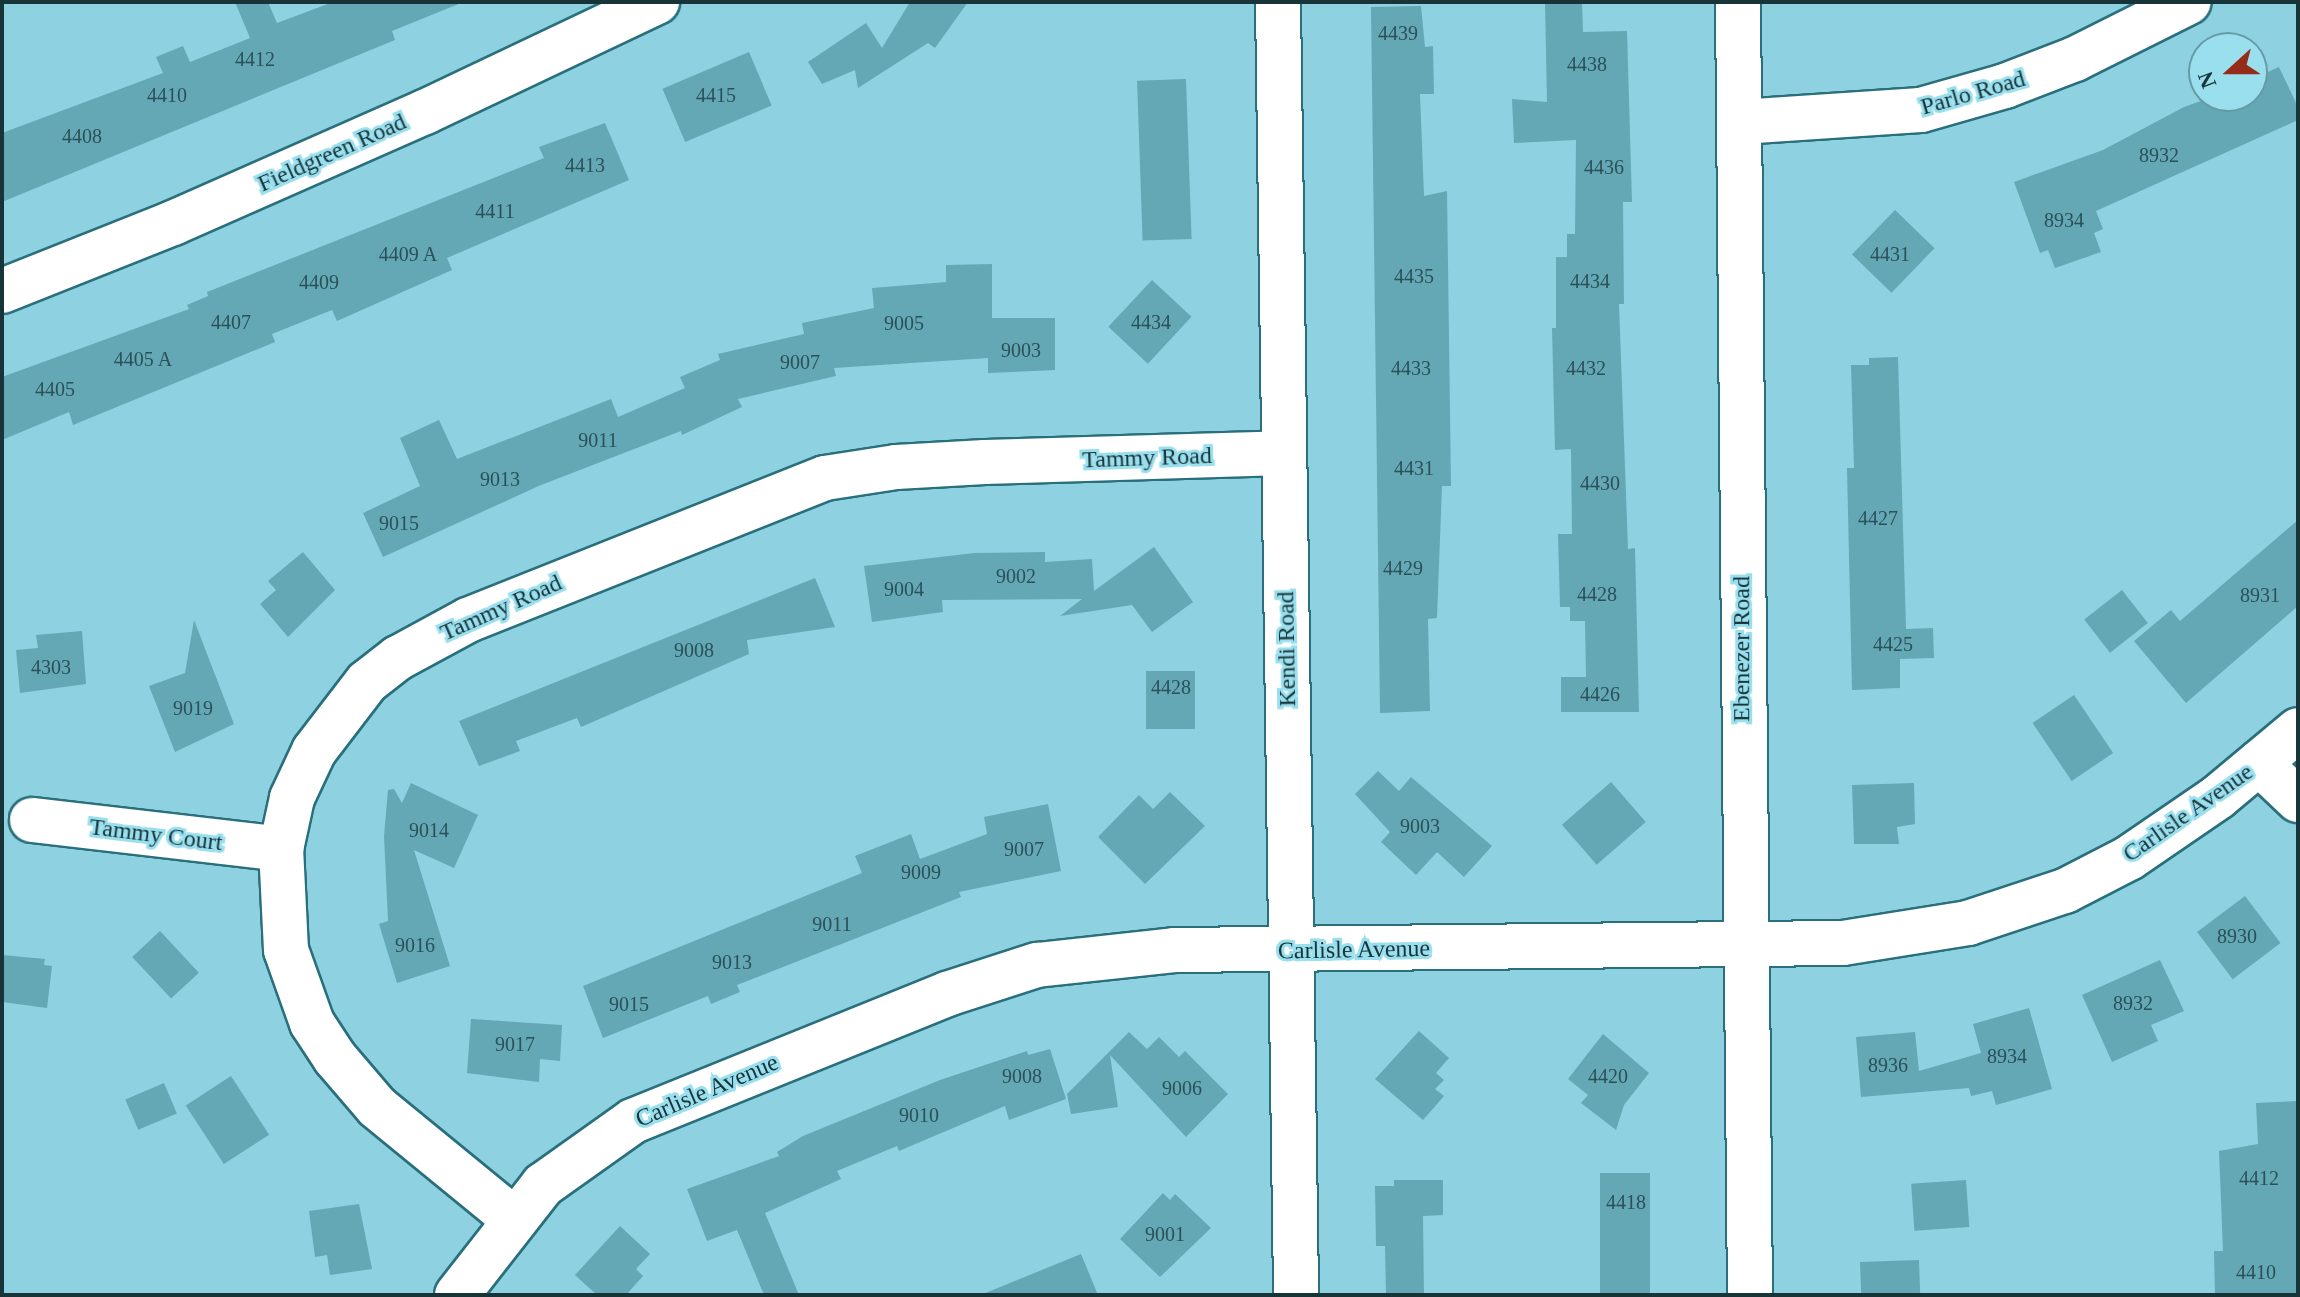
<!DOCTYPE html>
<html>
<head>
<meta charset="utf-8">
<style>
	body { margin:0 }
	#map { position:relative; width:2300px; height:1297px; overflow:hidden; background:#8ed2e1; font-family:"Times New Roman",serif }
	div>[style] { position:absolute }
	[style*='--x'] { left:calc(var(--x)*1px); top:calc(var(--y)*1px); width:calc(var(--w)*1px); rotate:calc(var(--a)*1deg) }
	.building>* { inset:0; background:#64a7b5; transform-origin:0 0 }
	.roads { filter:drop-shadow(2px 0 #296f7c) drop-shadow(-2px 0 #296f7c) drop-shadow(0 2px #296f7c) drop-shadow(0 -2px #296f7c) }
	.minor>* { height:44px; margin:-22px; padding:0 22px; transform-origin:22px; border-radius:22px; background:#fff }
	span { translate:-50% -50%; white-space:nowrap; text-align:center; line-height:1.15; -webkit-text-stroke:6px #9adfee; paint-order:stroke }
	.number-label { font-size:20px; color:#2a5158 }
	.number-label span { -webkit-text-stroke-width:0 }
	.street-label { font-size:24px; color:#173439 }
	.frame { position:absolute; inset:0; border:4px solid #173439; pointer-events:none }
	.north { position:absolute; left:2188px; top:32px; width:80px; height:80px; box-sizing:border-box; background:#9adfee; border:2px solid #669ba6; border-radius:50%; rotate:249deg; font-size:22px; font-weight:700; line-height:32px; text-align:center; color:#173439 }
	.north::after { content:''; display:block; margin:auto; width:28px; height:36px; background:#952c19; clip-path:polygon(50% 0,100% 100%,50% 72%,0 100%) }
</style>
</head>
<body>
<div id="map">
	<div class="building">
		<i style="clip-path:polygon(235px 2px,268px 2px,277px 23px,333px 2px,461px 3px,392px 31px,395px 40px,2px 202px,2px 133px,163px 73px,156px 57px,183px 46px,190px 62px,250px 38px)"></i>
		<i style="clip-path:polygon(910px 2px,968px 2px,935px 48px,928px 43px,858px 88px,855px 70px,822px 84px,808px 62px,866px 23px,882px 48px)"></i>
		<i style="clip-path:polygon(1545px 2px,1582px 2px,1583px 32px,1627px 31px,1632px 202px,1623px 202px,1624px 304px,1619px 304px,1628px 549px,1635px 548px,1639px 712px,1561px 712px,1561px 677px,1586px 677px,1585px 621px,1570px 621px,1570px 607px,1560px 607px,1558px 534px,1572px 534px,1571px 449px,1555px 450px,1552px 328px,1556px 328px,1556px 257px,1567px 257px,1567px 234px,1575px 234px,1576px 140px,1514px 143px,1512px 99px,1547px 102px)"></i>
		<i style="clip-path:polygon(1421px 6px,1425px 47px,1433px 46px,1434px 94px,1420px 94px,1424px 196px,1447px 191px,1451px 486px,1442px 486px,1437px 618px,1428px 619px,1430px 711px,1380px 713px,1371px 7px)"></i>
		<i style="left:749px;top:52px;width:58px;height:94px;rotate:67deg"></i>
		<i style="clip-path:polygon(2279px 67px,2298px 107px,2298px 120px,2096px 211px,2103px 229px,2094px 233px,2101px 252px,2055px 268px,2048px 250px,2040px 253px,2014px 182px,2103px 150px,2184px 107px,2215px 96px,2252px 96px,2252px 79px)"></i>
		<i style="left:1186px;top:79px;width:160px;height:49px;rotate:88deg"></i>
		<i style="clip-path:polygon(605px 123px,629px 180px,447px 258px,452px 270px,337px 321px,332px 310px,272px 334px,275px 342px,73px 425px,69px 412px,2px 440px,2px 377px,189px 309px,187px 305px,208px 296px,207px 292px,544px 158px,539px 147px)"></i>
		<i style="left:1895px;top:210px;width:55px;height:62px;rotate:44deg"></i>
		<i style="clip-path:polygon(992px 264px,992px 318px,1055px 318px,1055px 370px,988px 373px,988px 358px,834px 368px,836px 376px,738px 399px,742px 407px,682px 435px,681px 431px,541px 485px,383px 557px,363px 513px,420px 486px,400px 438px,439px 420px,457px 459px,611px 399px,618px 417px,685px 388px,680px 377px,720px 360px,718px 354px,804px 334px,802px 323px,874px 308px,872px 288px,946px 282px,946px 265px)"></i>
		<i style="left:1152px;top:280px;width:54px;height:64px;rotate:43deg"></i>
		<i style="clip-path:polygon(1898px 357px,1906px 629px,1933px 628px,1934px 658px,1900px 659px,1900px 688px,1852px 690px,1847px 468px,1854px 468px,1851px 365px,1869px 365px,1869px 358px)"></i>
		<i style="clip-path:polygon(2298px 520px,2298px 606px,2186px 703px,2134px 641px,2171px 610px,2180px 621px)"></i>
		<i style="clip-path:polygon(1154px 547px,1193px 602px,1152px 632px,1132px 605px,1060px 616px,1082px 599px,942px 600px,943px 612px,872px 622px,864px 566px,974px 553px,1045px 552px,1045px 562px,1092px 559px,1094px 591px)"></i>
		<i style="clip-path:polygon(303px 552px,335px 590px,288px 637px,260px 604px,276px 590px,268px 581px)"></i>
		<i style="clip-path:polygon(815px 578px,835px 627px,747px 640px,749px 654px,581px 727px,577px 718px,516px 741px,520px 751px,479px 766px,459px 721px)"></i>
		<i style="left:2122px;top:590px;width:42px;height:48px;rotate:52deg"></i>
		<i style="clip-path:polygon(194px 620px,234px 724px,175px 752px,149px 686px,185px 673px)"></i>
		<i style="clip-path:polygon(82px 631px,86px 684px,20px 693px,16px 650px,38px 648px,36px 635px)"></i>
		<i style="left:1146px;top:671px;width:49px;height:58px"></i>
		<i style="left:2074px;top:695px;width:70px;height:50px;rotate:56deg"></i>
		<i style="clip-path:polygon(1378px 771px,1399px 791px,1411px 777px,1492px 846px,1464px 877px,1437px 852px,1416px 875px,1381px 842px,1390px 832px,1355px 794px)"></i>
		<i style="left:1611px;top:782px;width:53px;height:65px;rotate:49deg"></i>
		<i style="clip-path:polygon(411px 783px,478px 815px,454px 868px,414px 850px,450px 966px,397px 983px,379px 924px,388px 921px,384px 836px,388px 790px,394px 789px,402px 803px)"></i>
		<i style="clip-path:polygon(1914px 783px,1915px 824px,1897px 827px,1899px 844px,1854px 844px,1852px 785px)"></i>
		<i style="clip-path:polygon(1170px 792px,1205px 826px,1145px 884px,1098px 837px,1139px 795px,1153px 809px)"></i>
		<i style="clip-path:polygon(1048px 804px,1061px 871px,959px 892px,961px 897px,737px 985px,740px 992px,711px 1004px,708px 996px,603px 1038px,583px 986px,862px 873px,855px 856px,911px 834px,920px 859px,987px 834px,984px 817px)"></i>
		<i style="left:2245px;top:896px;width:59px;height:60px;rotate:53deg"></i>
		<i style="left:160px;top:931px;width:57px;height:38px;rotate:47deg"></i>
		<i style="clip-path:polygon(2px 955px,45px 959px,44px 965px,52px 966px,47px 1008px,2px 1002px)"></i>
		<i style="clip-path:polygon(2160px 960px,2184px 1011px,2151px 1025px,2158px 1041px,2112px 1062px,2082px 995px)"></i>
		<i style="clip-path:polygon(2029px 1008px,2052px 1089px,1996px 1105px,1992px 1091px,1971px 1096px,1969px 1088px,1861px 1097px,1856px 1037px,1915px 1032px,1919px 1071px,1981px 1053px,1973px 1024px)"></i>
		<i style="clip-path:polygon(471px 1019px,562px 1025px,560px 1061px,540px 1059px,539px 1082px,467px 1073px)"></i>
		<i style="clip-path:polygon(1419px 1031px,1449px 1058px,1436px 1073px,1444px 1080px,1435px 1089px,1444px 1096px,1423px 1120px,1375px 1079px)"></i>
		<i style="clip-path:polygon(1129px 1032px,1147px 1049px,1159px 1037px,1179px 1057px,1185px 1051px,1228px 1094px,1186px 1137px,1110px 1055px,1118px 1107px,1071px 1114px,1067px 1094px)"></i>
		<i style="clip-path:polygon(1603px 1034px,1649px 1073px,1624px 1105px,1616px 1130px,1581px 1103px,1588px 1095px,1568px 1079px)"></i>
		<i style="clip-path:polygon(1050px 1049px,1066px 1099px,1009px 1120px,1005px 1106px,899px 1151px,897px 1146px,837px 1171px,841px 1179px,765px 1213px,799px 1295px,764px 1295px,737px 1230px,707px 1241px,687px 1189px,779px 1156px,777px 1152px,803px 1136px,940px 1080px,1027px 1051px,1028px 1055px)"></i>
		<i style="left:231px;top:1076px;width:70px;height:54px;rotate:57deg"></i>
		<i style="left:164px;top:1083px;width:33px;height:42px;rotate:67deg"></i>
		<i style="clip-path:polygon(2298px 1101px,2298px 1295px,2215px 1295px,2214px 1251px,2223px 1251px,2219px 1151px,2258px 1144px,2256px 1103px)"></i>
		<i style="left:1650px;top:1173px;width:122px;height:50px;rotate:90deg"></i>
		<i style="clip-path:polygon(1394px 1180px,1443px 1180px,1443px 1215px,1423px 1216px,1424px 1295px,1386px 1295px,1385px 1246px,1376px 1246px,1375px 1186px,1394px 1186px)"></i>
		<i style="left:1966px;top:1180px;width:47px;height:55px;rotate:86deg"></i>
		<i style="clip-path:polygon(1163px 1193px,1170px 1200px,1175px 1194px,1211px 1228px,1160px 1277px,1120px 1239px)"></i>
		<i style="clip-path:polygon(359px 1204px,372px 1269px,330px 1275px,327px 1255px,315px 1257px,309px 1211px)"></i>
		<i style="clip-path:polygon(620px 1226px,650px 1254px,636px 1269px,643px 1276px,626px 1295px,597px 1295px,575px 1275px)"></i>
		<i style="clip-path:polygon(1081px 1254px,1098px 1295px,983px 1295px,983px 1294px)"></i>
		<i style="left:1919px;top:1260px;width:35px;height:59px;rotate:88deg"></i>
	</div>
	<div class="roads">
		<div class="minor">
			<i style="--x:1278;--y:2;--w:1293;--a:89.2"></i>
			<i style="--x:1738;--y:2;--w:1293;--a:89.47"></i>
			<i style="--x:1740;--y:122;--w:181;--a:-3.8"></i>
			<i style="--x:1921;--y:110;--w:87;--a:-15.9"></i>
			<i style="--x:2005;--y:86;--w:75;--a:-21.1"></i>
			<i style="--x:2075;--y:59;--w:127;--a:-26.6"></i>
			<i style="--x:2;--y:291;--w:184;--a:-21.7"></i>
			<i style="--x:173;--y:223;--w:275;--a:-23.8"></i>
			<i style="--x:425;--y:112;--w:257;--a:-25.4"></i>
			<i style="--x:2259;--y:763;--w:54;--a:43.5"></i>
			<i style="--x:32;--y:820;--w:251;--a:6.6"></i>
			<i style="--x:515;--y:1220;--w:178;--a:-140.7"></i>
			<i style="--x:377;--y:1107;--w:65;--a:-130.6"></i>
			<i style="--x:335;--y:1058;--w:42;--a:-123.3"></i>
			<i style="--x:312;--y:1023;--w:77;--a:-109.6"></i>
			<i style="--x:286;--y:950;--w:101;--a:-92.8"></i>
			<i style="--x:281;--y:849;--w:52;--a:-77.8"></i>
			<i style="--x:292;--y:798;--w:52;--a:-64.9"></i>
			<i style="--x:314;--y:751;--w:87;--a:-52.5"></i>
			<i style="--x:367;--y:682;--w:39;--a:-38"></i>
			<i style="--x:398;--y:658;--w:80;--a:-28.5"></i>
			<i style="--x:468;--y:620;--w:384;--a:-21.7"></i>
			<i style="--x:825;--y:478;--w:72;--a:-8.8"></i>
			<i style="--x:896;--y:467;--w:89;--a:-3.2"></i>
			<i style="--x:985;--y:462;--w:299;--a:-1.7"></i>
			<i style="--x:457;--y:1295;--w:140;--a:-52"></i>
			<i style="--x:543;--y:1185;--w:110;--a:-35.4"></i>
			<i style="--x:633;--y:1121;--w:339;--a:-22"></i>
			<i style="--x:947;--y:994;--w:95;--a:-17.9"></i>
			<i style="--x:1037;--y:965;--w:138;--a:-6.2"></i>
			<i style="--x:1174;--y:950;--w:669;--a:-0.6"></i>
			<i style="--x:1843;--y:943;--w:127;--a:-9.1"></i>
			<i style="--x:1968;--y:923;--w:102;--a:-18.3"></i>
			<i style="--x:2065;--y:891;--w:72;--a:-27.3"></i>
			<i style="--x:2129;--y:858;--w:108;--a:-34.4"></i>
			<i style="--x:2218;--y:797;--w:104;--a:-39.9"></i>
		</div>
	</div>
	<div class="number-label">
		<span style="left:1398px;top:33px">4439</span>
		<span style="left:255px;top:59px">4412</span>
		<span style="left:1587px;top:64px">4438</span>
		<span style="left:167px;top:95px">4410</span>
		<span style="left:716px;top:95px">4415</span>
		<span style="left:82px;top:136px">4408</span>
		<span style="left:2159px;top:155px">8932</span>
		<span style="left:585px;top:165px">4413</span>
		<span style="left:1604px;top:167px">4436</span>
		<span style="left:495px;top:211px">4411</span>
		<span style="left:2064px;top:220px">8934</span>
		<span style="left:408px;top:254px">4409 A</span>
		<span style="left:1890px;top:254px">4431</span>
		<span style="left:1414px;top:276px">4435</span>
		<span style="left:1590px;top:281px">4434</span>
		<span style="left:319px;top:282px">4409</span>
		<span style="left:231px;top:322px">4407</span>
		<span style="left:1151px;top:322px">4434</span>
		<span style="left:904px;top:323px">9005</span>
		<span style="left:1021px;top:350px">9003</span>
		<span style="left:143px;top:359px">4405 A</span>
		<span style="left:800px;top:362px">9007</span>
		<span style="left:1411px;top:368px">4433</span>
		<span style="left:1586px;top:368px">4432</span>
		<span style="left:55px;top:389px">4405</span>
		<span style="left:598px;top:440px">9011</span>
		<span style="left:1414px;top:468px">4431</span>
		<span style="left:500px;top:479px">9013</span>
		<span style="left:1600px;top:483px">4430</span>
		<span style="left:1878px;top:518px">4427</span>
		<span style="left:399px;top:523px">9015</span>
		<span style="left:1403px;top:568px">4429</span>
		<span style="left:1016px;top:576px">9002</span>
		<span style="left:904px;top:589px">9004</span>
		<span style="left:1597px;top:594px">4428</span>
		<span style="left:2260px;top:595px">8931</span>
		<span style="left:1893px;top:644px">4425</span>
		<span style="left:694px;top:650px">9008</span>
		<span style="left:51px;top:667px">4303</span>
		<span style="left:1171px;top:687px">4428</span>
		<span style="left:1600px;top:694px">4426</span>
		<span style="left:193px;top:708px">9019</span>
		<span style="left:1420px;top:826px">9003</span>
		<span style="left:429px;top:830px">9014</span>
		<span style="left:1024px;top:849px">9007</span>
		<span style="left:921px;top:872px">9009</span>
		<span style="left:832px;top:924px">9011</span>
		<span style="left:2237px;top:936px">8930</span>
		<span style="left:415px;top:945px">9016</span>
		<span style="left:732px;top:962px">9013</span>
		<span style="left:2133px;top:1003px">8932</span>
		<span style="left:629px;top:1004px">9015</span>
		<span style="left:515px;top:1044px">9017</span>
		<span style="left:2007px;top:1056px">8934</span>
		<span style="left:1888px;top:1065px">8936</span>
		<span style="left:1022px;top:1076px">9008</span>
		<span style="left:1608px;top:1076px">4420</span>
		<span style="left:1182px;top:1088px">9006</span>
		<span style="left:919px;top:1115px">9010</span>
		<span style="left:2259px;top:1178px">4412</span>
		<span style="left:1626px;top:1202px">4418</span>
		<span style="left:1165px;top:1234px">9001</span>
		<span style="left:2256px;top:1272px">4410</span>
	</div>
	<div class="street-label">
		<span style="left:1973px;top:93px;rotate:-16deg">Parlo Road</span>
		<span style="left:332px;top:153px;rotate:-24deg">Fieldgreen Road</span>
		<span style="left:1147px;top:458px;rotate:-2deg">Tammy Road</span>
		<span style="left:501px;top:608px;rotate:-24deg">Tammy Road</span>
		<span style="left:1287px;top:649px;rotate:-91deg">Kendi Road</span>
		<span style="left:1742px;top:649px;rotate:-90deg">Ebenezer Road</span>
		<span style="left:2188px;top:813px;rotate:-35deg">Carlisle Avenue</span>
		<span style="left:156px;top:835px;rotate:7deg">Tammy Court</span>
		<span style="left:1354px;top:950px;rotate:-1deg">Carlisle Avenue</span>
		<span style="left:707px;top:1091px;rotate:-23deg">Carlisle Avenue</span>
	</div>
	<div class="frame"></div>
	<div class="north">N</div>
</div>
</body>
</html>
